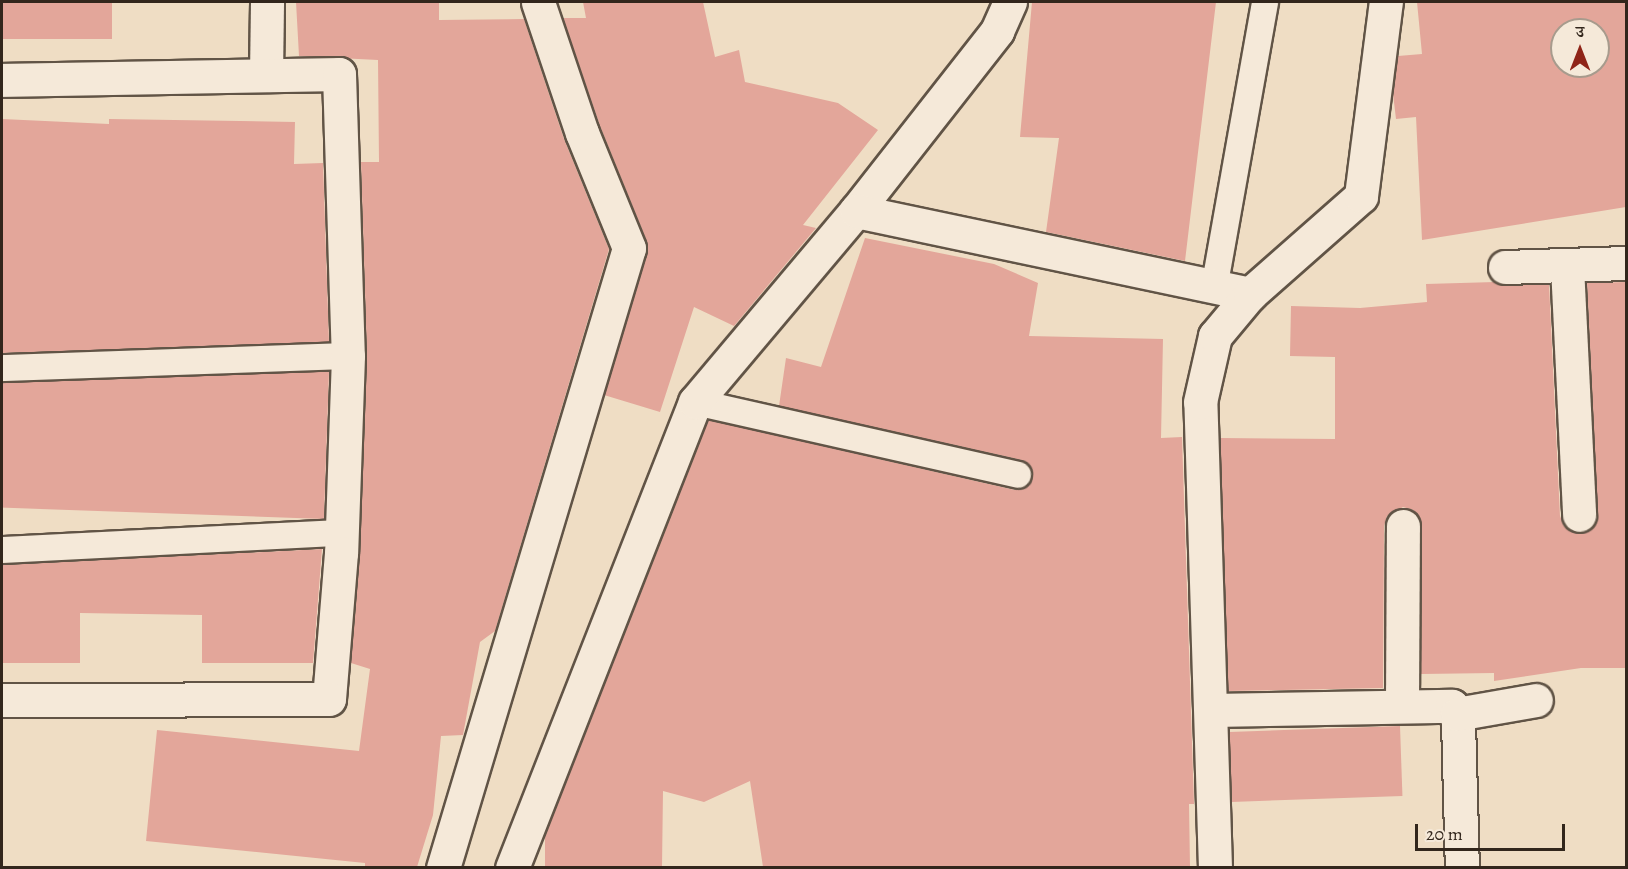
<!DOCTYPE html>
<html>
<head>
<meta charset="utf-8">
<style>
	body { margin:0 }
	#map { position:relative; width:1628px; height:869px; overflow:hidden; background:#efddc4; font-family:Alegreya,"Noto Serif Devanagari",serif }
	div>[style] { position:absolute }
	[style*='--x'] { left:calc(var(--x)*1px); top:calc(var(--y)*1px); width:calc(var(--w)*1px); rotate:calc(var(--a)*1deg) }
	.building>* { inset:0; background:#e3a69a; transform-origin:0 0 }
	.roads { filter:drop-shadow(2px 0 #615446) drop-shadow(-2px 0 #615446) drop-shadow(0 2px #615446) drop-shadow(0 -2px #615446) }
	.service>* { height:26px; margin:-13px; padding:0 13px; transform-origin:13px; border-radius:13px; background:#f5e9d9 }
	.minor>* { height:33px; margin:-16.5px; padding:0 16.5px; transform-origin:16.5px; border-radius:16.5px; background:#f5e9d9 }
	span { translate:-50% -50%; white-space:nowrap; text-align:center; line-height:1.15; -webkit-text-stroke:4.5px #f5e9d9; paint-order:stroke }
	.frame { position:absolute; inset:0; border:3px solid #32261c; pointer-events:none }
	.north { position:absolute; left:1550px; top:18px; width:60px; height:60px; box-sizing:border-box; background:#f5e9d9; border:2px solid #a79b8d; border-radius:50%; rotate:0deg; font-size:16px; font-weight:700; line-height:24px; text-align:center; color:#32261c }
	.north::after { content:''; display:block; margin:auto; width:21px; height:27px; background:#8f2418; clip-path:polygon(50% 0,100% 100%,50% 72%,0 100%) }
	.scale { position:absolute; left:1415px; top:824px; width:150px; height:27px; box-sizing:border-box; border:3px solid #32261c; border-top:0; padding-left:8px; font-size:18px; line-height:21px; white-space:nowrap; color:#32261c; -webkit-text-stroke:4px #f5e9d9; paint-order:stroke }
</style>
</head>
<body>
<div id="map">
	<div class="building">
		<i style="left:2px;top:2px;width:110px;height:37px"></i>
		<i style="clip-path:polygon(296px 2px,439px 2px,439px 20px,524px 19px,564px 139px,609px 249px,495px 631px,480px 642px,463px 735px,441px 736px,433px 815px,417px 867px,365px 867px,365px 863px,146px 841px,157px 730px,359px 751px,370px 669px,351px 663px,360px 554px,367px 357px,361px 162px,379px 162px,378px 60px,299px 56px)"></i>
		<i style="clip-path:polygon(583px 2px,703px 2px,715px 57px,739px 50px,745px 82px,838px 103px,878px 130px,803px 225px,816px 228px,734px 326px,694px 307px,660px 412px,604px 395px,647px 253px,647px 242px,600px 126px,563px 18px,586px 18px)"></i>
		<i style="clip-path:polygon(1032px 2px,1216px 2px,1185px 261px,1046px 232px,1059px 138px,1020px 137px)"></i>
		<i style="clip-path:polygon(evenodd,1417px 2px,1626px 2px,1626px 207px,1422px 240px,1416px 117px,1396px 119px,1393px 94px,1398px 56px,1422px 54px,1417px 2px,1562px 30px,1598px 30px,1598px 66px,1562px 66px,1562px 30px)"></i>
		<i style="clip-path:polygon(2px 119px,109px 124px,109px 119px,295px 122px,294px 164px,323px 163px,329px 342px,2px 353px)"></i>
		<i style="clip-path:polygon(865px 238px,994px 264px,1038px 283px,1029px 336px,1163px 339px,1161px 438px,1182px 437px,1194px 804px,1189px 804px,1190px 867px,763px 867px,750px 781px,704px 802px,663px 791px,662px 867px,545px 867px,545px 835px,708px 420px,1015px 490px,1023px 489px,1032px 479px,1032px 470px,1021px 460px,779px 406px,786px 358px,821px 367px)"></i>
		<i style="clip-path:polygon(1495px 282px,1549px 284px,1560px 516px,1564px 526px,1579px 534px,1590px 530px,1598px 514px,1587px 283px,1626px 282px,1626px 668px,1581px 668px,1494px 681px,1494px 673px,1421px 674px,1422px 526px,1413px 510px,1403px 507px,1387px 516px,1384px 526px,1383px 688px,1228px 691px,1220px 438px,1335px 439px,1335px 357px,1290px 356px,1291px 306px,1360px 308px,1427px 302px,1426px 284px)"></i>
		<i style="left:329px;top:372px;width:147px;height:327px;rotate:92deg"></i>
		<i style="clip-path:polygon(322px 549px,313px 663px,202px 663px,202px 615px,80px 613px,80px 663px,2px 663px,2px 565px)"></i>
		<i style="left:1400px;top:726px;width:70px;height:171px;rotate:88deg"></i>
	</div>
	<div class="roads">
		<div class="service">
			<i style="--x:1214;--y:289;--w:291;--a:-79.9"></i>
			<i style="--x:2;--y:368;--w:346;--a:-2"></i>
			<i style="--x:695;--y:402;--w:331;--a:12.7"></i>
			<i style="--x:2;--y:550;--w:340;--a:-2.9"></i>
		</div>
		<div class="minor">
			<i style="--x:266;--y:75;--w:73;--a:-89.2"></i>
			<i style="--x:2;--y:80;--w:337;--a:-1"></i>
			<i style="--x:339;--y:74;--w:282;--a:88.2"></i>
			<i style="--x:348;--y:356;--w:197;--a:92"></i>
			<i style="--x:341;--y:553;--w:146;--a:94.7"></i>
			<i style="--x:329;--y:699;--w:327;--a:179.8"></i>
			<i style="--x:856;--y:211;--w:229;--a:-51.9"></i>
			<i style="--x:997;--y:31;--w:32;--a:-66"></i>
			<i style="--x:1567;--y:266;--w:249;--a:87.2"></i>
			<i style="--x:1505;--y:267;--w:121;--a:-1.9"></i>
			<i style="--x:1402;--y:705;--w:179;--a:-89.7"></i>
			<i style="--x:1212;--y:710;--w:240;--a:-1"></i>
			<i style="--x:1452;--y:706;--w:15;--a:67"></i>
			<i style="--x:1458;--y:720;--w:148;--a:88.5"></i>
			<i style="--x:1457;--y:714;--w:80;--a:-10"></i>
			<i style="--x:443;--y:868;--w:647;--a:-73.3"></i>
			<i style="--x:629;--y:248;--w:124;--a:-112.2"></i>
			<i style="--x:582;--y:133;--w:138;--a:-108.6"></i>
			<i style="--x:512;--y:868;--w:501;--a:-68.56"></i>
			<i style="--x:695;--y:402;--w:250;--a:-49.9"></i>
			<i style="--x:856;--y:211;--w:403;--a:11.9"></i>
			<i style="--x:1215;--y:868;--w:466;--a:-91.8"></i>
			<i style="--x:1200;--y:402;--w:68;--a:-77.2"></i>
			<i style="--x:1215;--y:336;--w:55;--a:-50.2"></i>
			<i style="--x:1250;--y:294;--w:148;--a:-41.4"></i>
			<i style="--x:1361;--y:196;--w:196;--a:-82.7"></i>
		</div>
	</div>
	<div class="frame"></div>
	<div class="north">उ</div>
	<div class="scale">20 m</div>
</div>
</body>
</html>
